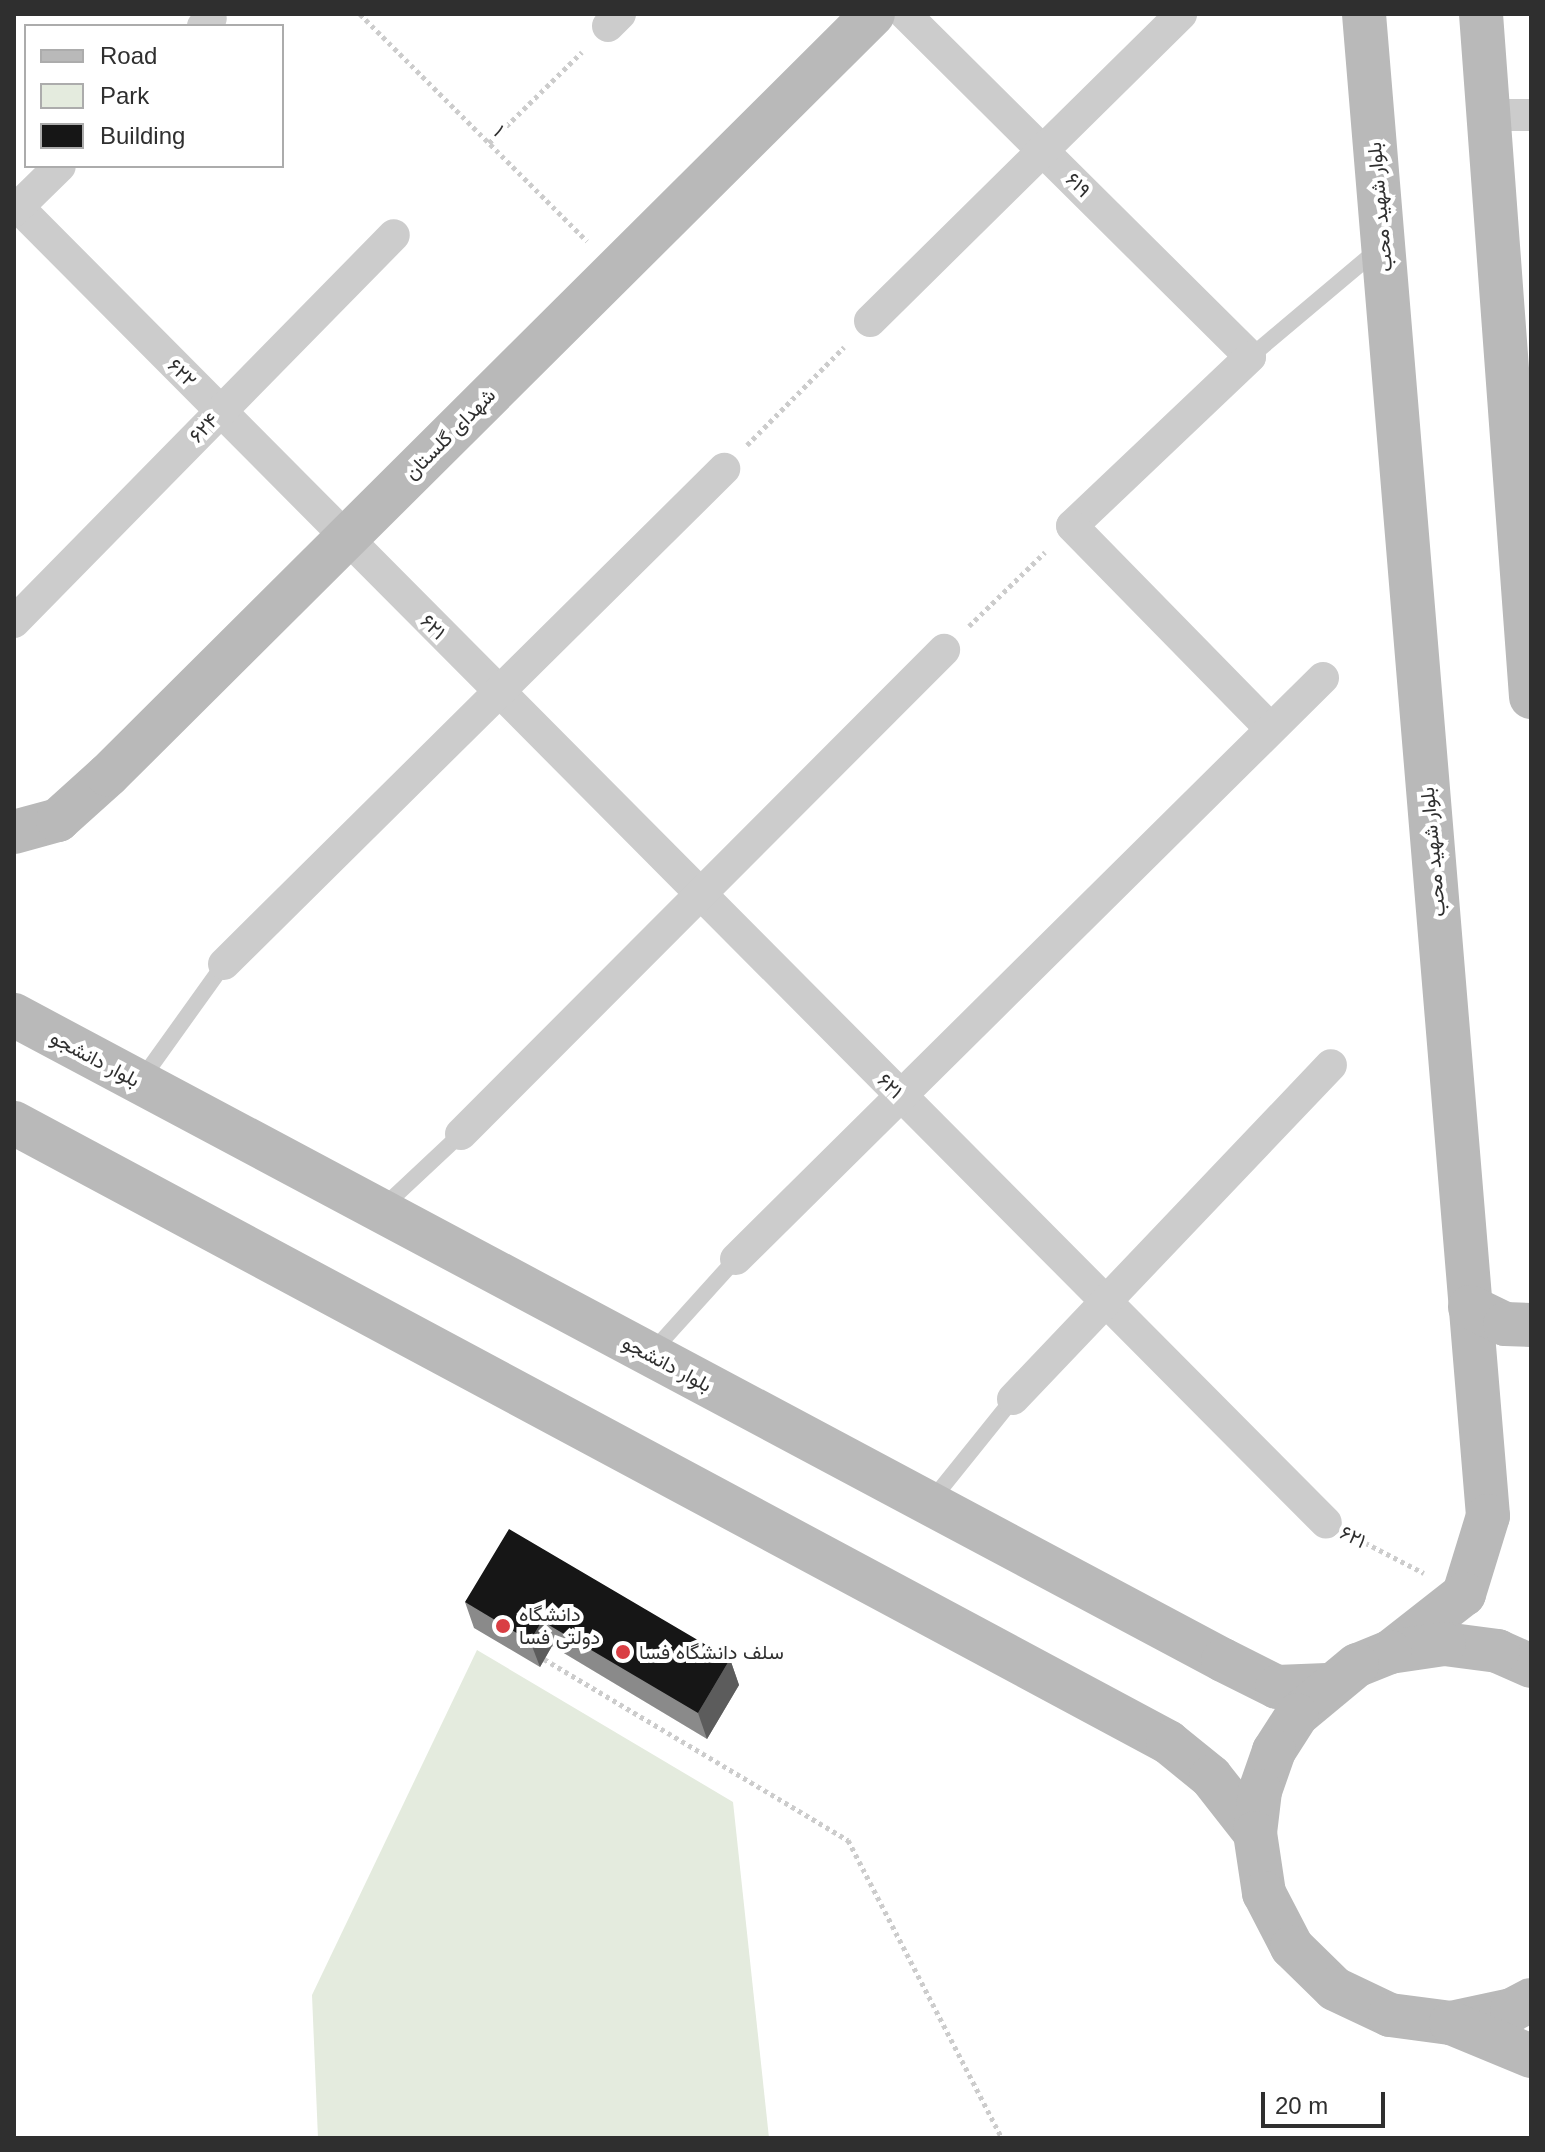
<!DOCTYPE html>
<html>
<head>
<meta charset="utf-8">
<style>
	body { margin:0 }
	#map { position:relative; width:1545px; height:2152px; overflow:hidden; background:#fff; font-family:Helvetica,Vazirmatn,sans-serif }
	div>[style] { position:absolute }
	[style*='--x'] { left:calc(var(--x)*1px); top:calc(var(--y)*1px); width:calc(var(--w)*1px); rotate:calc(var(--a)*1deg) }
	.green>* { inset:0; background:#e4ebde }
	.path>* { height:5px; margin-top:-2.5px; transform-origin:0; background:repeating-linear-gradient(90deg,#ccc 0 4px,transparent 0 8px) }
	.lane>* { height:16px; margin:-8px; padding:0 8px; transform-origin:8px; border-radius:8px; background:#ccc }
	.street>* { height:32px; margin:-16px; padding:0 16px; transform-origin:16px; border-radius:16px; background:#ccc }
	.secondary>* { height:44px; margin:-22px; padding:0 22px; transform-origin:22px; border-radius:22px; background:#b9b9b9 }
	.wall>* { inset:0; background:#8a8a8a }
	.shaded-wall>* { inset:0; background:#5c5c5c }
	.building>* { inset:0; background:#161616 }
	.dots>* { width:22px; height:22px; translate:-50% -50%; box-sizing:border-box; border:4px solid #fff; border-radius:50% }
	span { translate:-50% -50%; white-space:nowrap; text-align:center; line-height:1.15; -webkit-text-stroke:8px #fff; paint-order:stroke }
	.street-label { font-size:20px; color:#2f2f2f }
	.poi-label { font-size:20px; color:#2f2f2f }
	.left { translate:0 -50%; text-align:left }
	.frame { position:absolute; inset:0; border:16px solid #2f2f2f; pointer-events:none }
	.legend { position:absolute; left:24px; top:24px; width:260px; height:144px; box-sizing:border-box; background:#fff; border:2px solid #acacac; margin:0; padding:10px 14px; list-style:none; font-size:24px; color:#2f2f2f }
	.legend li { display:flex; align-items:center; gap:16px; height:40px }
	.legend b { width:40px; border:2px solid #acacac }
	.scale { position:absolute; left:1261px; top:2092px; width:124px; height:36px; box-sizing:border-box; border:4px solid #2f2f2f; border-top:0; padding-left:10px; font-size:24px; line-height:28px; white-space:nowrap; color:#2f2f2f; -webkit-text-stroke:6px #fff; paint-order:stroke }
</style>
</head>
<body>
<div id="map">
	<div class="green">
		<i style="clip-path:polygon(477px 1650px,733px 1802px,769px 2138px,318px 2138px,312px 1995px)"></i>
	</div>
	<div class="path">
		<i style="--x:360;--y:14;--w:321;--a:45"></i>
		<i style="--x:489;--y:143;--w:130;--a:-44.4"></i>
		<i style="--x:747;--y:445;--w:138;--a:-45.3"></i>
		<i style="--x:969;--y:626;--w:106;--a:-44.2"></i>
		<i style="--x:1358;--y:1539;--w:74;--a:27.3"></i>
		<i style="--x:544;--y:1659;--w:354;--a:30.8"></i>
		<i style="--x:848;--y:1840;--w:335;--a:62.7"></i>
	</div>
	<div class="lane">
		<i style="--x:1250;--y:357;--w:166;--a:-40.1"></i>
		<i style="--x:141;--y:1080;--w:143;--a:-54.4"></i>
		<i style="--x:383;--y:1207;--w:107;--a:-43.1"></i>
		<i style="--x:651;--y:1353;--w:127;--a:-47.9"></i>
		<i style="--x:931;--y:1501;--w:131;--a:-51.2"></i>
	</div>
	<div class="street">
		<i style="--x:905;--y:14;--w:486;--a:44.8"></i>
		<i style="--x:1250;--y:357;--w:245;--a:136.5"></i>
		<i style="--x:1072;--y:526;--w:284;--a:45.6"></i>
		<i style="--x:203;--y:26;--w:11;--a:-45"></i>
		<i style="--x:608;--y:26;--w:17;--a:-45"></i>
		<i style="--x:1488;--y:115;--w:43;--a:0"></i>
		<i style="--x:18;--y:207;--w:1855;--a:45.17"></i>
		<i style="--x:14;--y:211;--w:64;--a:-44.4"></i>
		<i style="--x:870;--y:321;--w:437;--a:-44.6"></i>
		<i style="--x:14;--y:622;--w:542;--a:-45.52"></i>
		<i style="--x:224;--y:964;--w:704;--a:-44.71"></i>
		<i style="--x:461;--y:1134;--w:684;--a:-45.06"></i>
		<i style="--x:736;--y:1259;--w:826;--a:-44.71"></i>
		<i style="--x:1013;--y:1399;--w:461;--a:-46.4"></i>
	</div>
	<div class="secondary">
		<i style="--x:1364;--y:14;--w:1507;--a:85.28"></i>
		<i style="--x:1488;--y:1516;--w:82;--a:107.1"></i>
		<i style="--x:1464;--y:1594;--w:94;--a:141.9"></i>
		<i style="--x:1481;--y:14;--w:685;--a:85.81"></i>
		<i style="--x:14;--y:832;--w:46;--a:-15.3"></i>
		<i style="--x:58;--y:820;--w:67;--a:-42"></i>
		<i style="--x:108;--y:775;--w:1079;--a:-44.85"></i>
		<i style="--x:14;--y:1015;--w:1370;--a:28.08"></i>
		<i style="--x:1223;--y:1660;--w:60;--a:26.6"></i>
		<i style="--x:1277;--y:1687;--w:50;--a:-2.3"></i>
		<i style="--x:14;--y:1123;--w:1310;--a:28.21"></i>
		<i style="--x:1168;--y:1742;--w:55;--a:39.1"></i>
		<i style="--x:1211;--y:1777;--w:71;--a:51.8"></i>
		<i style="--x:1470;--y:1307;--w:39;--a:26"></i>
		<i style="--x:1505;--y:1324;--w:26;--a:2"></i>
		<i style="--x:1531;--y:1666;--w:36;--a:-156"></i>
		<i style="--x:1498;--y:1651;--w:54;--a:-172.6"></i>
		<i style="--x:1444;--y:1644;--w:55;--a:171.6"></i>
		<i style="--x:1390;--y:1652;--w:35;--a:158"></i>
		<i style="--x:1357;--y:1665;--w:78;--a:140.2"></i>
		<i style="--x:1297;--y:1715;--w:43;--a:122.6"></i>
		<i style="--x:1274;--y:1751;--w:42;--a:109.3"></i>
		<i style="--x:1260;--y:1791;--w:42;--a:96.8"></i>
		<i style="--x:1255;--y:1833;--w:61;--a:81.5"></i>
		<i style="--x:1264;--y:1893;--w:61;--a:62.6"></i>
		<i style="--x:1292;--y:1947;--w:60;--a:44.3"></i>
		<i style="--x:1335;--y:1989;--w:61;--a:25.3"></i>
		<i style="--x:1390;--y:2015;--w:62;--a:7.5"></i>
		<i style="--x:1451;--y:2023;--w:62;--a:-12"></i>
		<i style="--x:1512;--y:2010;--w:21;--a:-28"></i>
		<i style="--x:1451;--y:2023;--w:87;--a:22.4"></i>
	</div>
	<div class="wall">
		<i style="clip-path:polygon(465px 1602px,730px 1659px,739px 1685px,707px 1739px,552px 1646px,540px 1667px,474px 1628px)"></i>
	</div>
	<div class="shaded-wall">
		<i style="clip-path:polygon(542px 1621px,552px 1646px,540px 1667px,530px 1641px)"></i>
		<i style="clip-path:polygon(730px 1659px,739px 1685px,707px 1739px,698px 1713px)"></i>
	</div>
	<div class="building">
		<i style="clip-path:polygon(509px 1529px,730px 1659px,698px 1713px,542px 1621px,530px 1641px,465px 1602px)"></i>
	</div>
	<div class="dots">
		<i style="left:503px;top:1626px;background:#d93e43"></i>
		<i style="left:623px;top:1652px;background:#d93e43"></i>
	</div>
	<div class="street-label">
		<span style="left:499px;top:131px;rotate:45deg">۱</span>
		<span style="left:1078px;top:185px;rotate:45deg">۶۱۹</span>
		<span style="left:1380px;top:207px;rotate:-95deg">بلوار شهید محب</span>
		<span style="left:182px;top:373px;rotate:45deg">۶۲۲</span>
		<span style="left:204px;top:428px;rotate:-46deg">۶۲۴</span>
		<span style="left:450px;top:434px;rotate:-45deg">شهدای گلستان</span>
		<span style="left:433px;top:627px;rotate:45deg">۶۲۱</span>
		<span style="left:1433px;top:852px;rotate:-95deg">بلوار شهید محب</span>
		<span style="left:95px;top:1059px;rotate:28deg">بلوار دانشجو</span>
		<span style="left:890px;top:1086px;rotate:45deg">۶۲۱</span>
		<span style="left:667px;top:1364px;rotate:28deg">بلوار دانشجو</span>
		<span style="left:1353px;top:1537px;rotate:27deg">۶۲۱</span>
	</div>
	<div class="poi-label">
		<span class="left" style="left:519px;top:1626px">دانشگاه<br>دولتی فسا</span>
		<span class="left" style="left:639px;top:1652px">سلف دانشگاه فسا</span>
	</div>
	<div class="frame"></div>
	<ul class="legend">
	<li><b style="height:10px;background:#b9b9b9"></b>Road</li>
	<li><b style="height:22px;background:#e4ebde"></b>Park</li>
	<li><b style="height:22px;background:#161616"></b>Building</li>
	</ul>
	<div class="scale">20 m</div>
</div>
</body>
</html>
